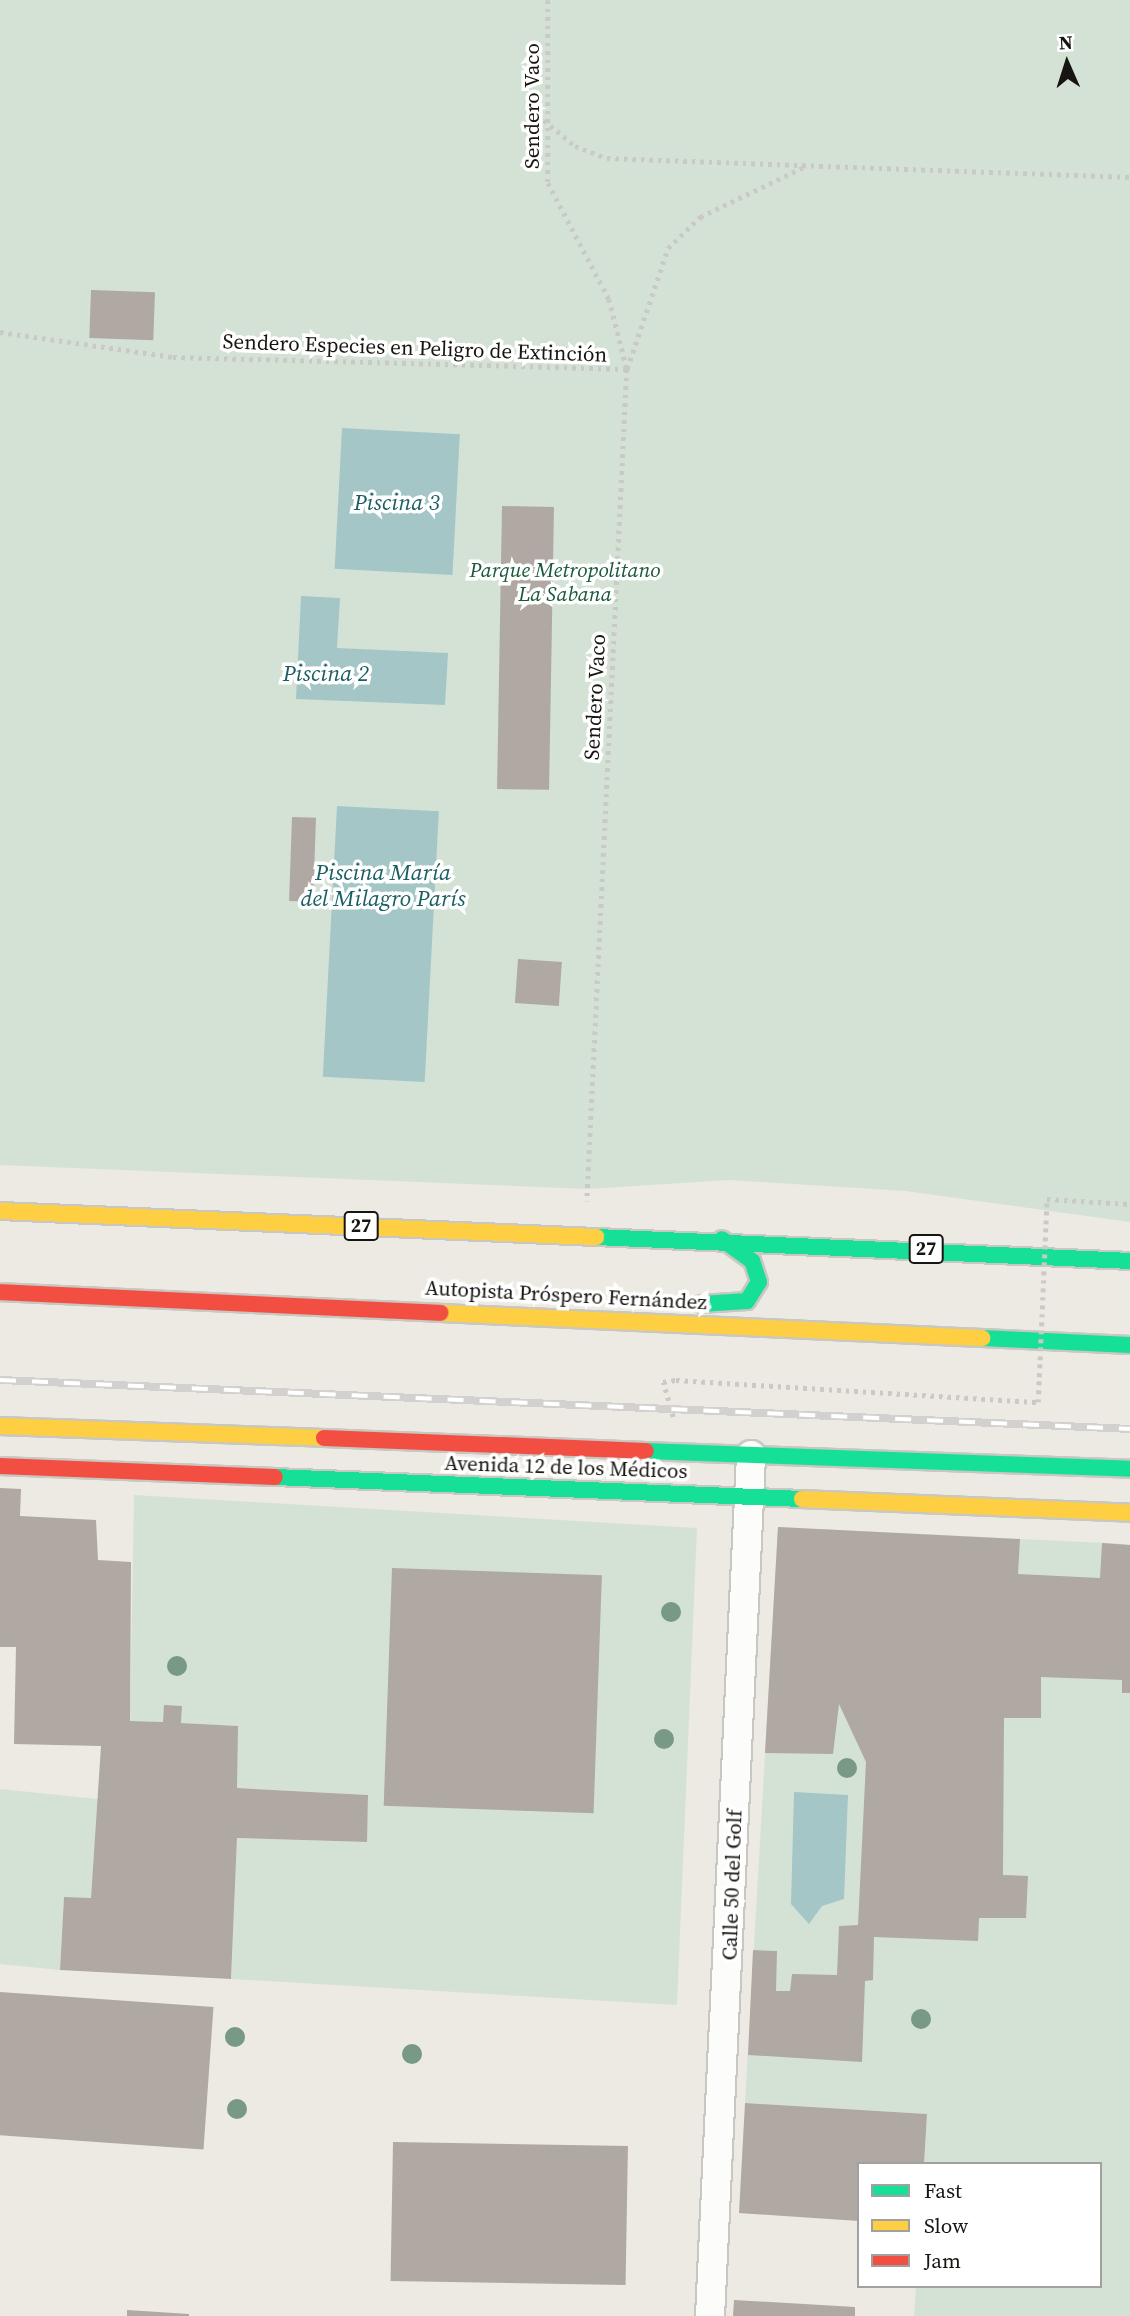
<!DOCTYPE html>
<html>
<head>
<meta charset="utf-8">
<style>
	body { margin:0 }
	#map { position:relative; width:1130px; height:2316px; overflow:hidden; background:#eceae2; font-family:"Source Serif 4",serif }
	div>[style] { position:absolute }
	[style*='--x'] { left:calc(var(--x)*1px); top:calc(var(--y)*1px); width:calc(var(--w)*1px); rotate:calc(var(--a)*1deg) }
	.green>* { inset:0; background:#d4e2d6 }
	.water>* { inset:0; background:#a4c6c6; transform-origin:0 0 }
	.building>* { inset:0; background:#b0a8a2; transform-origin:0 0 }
	.path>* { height:4.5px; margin-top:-2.25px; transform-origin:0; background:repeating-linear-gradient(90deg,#cbc9c6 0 3.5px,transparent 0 8.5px) }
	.roads { filter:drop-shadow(2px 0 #c8c7c1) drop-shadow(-2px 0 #c8c7c1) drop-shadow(0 2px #c8c7c1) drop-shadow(0 -2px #c8c7c1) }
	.street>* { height:28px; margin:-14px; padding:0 14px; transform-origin:14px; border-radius:14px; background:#fcfcfb }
	.fast>* { height:16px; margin:-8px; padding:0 8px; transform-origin:8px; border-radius:8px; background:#16e098 }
	.slow>* { height:16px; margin:-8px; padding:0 8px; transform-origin:8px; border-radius:8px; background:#ffcf43 }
	.jam>* { height:16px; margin:-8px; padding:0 8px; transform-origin:8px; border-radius:8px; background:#f24e42 }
	.rail>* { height:8px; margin-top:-4px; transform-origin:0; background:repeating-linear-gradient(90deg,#fff 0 16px,#d2d1cf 0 32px); box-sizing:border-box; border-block:2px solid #d2d1cf }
	.path-bridge>* { height:4.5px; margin-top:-2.25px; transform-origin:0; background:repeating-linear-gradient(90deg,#cbc9c6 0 3.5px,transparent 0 8.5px) }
	.trees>* { width:20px; height:20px; margin:-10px; border-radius:50%; background:#779985 }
	span { translate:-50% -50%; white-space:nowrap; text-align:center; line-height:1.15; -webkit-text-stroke:7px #fff; paint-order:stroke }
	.shield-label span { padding:2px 5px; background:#fff; border:2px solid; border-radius:5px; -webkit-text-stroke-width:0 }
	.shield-label { font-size:19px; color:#171511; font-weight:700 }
	.street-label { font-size:21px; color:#171511 }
	.park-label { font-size:21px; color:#185739; font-style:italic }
	.water-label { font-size:23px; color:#1a5e62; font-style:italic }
	.legend { position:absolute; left:857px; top:2162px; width:245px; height:126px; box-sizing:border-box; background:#fff; border:2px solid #a2a1a0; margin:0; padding:9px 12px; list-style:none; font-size:21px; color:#171511 }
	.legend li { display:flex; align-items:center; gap:14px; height:35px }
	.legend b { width:35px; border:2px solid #a2a1a0 }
	.north { position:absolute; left:1032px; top:28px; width:70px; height:70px; -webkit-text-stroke:5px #fff; paint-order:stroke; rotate:357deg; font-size:19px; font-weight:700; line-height:28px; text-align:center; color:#171511 }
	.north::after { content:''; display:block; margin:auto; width:24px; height:32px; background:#171511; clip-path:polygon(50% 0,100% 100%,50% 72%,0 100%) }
</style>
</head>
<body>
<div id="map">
	<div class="green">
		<i style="clip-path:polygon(0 0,1130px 0,1130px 1222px,905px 1191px,729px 1180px,588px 1189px,0 1165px)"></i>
		<i style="clip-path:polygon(134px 1495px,697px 1528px,677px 2005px,231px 1979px,237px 1838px,366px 1842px,368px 1795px,237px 1788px,237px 1726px,181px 1723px,182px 1706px,163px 1722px,130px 1721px)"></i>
		<i style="clip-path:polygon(778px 1527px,1126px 1544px,1122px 1693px,1130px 1693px,1130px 2316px,914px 2316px,916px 2286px,1100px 2286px,1100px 2164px,924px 2164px,927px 2114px,745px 2103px)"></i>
		<i style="clip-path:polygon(0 1789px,98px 1799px,91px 1898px,64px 1897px,60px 1970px,0 1964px)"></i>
	</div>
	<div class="water">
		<i style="left:342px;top:428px;width:118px;height:141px;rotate:3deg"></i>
		<i style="clip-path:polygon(301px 596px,340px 598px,337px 648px,448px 653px,445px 705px,296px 699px)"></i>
		<i style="left:337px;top:806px;width:102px;height:271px;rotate:3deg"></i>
		<i style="clip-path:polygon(794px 1792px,848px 1795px,844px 1899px,822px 1906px,809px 1924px,791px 1904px)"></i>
	</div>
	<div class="building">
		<i style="left:91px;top:290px;width:64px;height:48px;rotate:2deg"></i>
		<i style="left:502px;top:506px;width:52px;height:283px;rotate:1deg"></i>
		<i style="left:292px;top:817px;width:24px;height:84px;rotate:2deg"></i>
		<i style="left:518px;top:959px;width:44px;height:44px;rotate:4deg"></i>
		<i style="clip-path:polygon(0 1488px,21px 1489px,20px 1516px,96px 1520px,98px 1560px,131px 1562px,130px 1721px,163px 1722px,164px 1705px,182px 1706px,181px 1723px,238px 1726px,237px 1788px,368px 1795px,367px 1842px,237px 1838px,231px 1979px,60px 1970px,64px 1897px,91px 1898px,101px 1746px,14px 1744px,16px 1647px,0 1647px)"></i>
		<i style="clip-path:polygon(778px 1527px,1020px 1539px,1018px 1574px,1100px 1578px,1102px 1543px,1130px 1545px,1130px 1693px,1122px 1693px,1122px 1680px,1041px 1677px,1041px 1718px,1004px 1718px,1003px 1875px,1028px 1876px,1026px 1918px,979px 1918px,978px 1941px,874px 1937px,873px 1980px,865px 1981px,862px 2062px,748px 2055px,753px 1950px,777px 1951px,776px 1991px,790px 1991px,792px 1974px,837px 1975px,839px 1926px,858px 1925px,866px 1762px,839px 1704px,833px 1754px,765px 1753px)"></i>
		<i style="left:392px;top:1568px;width:210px;height:238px;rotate:2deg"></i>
		<i style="left:0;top:1992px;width:214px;height:143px;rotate:4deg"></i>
		<i style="clip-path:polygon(745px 2103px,927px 2114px,924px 2164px,859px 2164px,859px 2221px,739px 2213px)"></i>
		<i style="left:393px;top:2142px;width:235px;height:139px;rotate:1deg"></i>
		<i style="clip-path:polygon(734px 2300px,855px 2307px,855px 2316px,733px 2316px)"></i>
		<i style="clip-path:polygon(127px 2310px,189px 2314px,189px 2316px,127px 2316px)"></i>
	</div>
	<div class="path">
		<i style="--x:548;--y:0;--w:183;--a:90"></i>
		<i style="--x:548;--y:183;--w:131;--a:62.3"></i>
		<i style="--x:609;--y:299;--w:72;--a:75.6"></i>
		<i style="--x:627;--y:369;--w:833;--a:92.75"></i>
		<i style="--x:544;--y:120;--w:40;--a:40"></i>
		<i style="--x:575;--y:146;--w:34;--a:21"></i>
		<i style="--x:607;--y:158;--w:523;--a:2.08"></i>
		<i style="--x:0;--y:332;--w:175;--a:8.2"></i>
		<i style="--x:173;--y:357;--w:454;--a:1.5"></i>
		<i style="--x:627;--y:369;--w:128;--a:-71.3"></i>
		<i style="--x:668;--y:248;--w:45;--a:-44.1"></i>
		<i style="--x:700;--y:217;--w:115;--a:-25.7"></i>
		<i style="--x:1047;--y:1199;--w:83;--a:3.4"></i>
		<i style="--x:673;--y:1417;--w:36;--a:-106"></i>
		<i style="--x:663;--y:1382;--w:13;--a:-9"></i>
		<i style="--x:676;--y:1380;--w:363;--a:3.5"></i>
	</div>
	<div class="roads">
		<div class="street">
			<i style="--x:710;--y:2316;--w:862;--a:-87.27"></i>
		</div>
		<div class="fast">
			<i style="--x:596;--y:1237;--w:535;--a:2.57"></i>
			<i style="--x:701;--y:1304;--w:46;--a:-3.7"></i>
			<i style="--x:747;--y:1301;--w:22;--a:-58"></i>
			<i style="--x:759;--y:1282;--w:22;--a:-108"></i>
			<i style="--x:752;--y:1261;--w:37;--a:-144"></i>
			<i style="--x:982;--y:1338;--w:148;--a:2.7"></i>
			<i style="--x:646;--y:1451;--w:484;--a:2.1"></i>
			<i style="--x:275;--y:1477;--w:527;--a:2.39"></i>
		</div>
		<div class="slow">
			<i style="--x:0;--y:1211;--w:597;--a:2.5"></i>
			<i style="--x:441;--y:1313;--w:542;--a:2.65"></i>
			<i style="--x:0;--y:1426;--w:324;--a:2.1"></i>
			<i style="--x:802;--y:1499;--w:328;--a:2.4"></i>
		</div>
		<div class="jam">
			<i style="--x:0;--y:1292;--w:441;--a:2.7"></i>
			<i style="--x:324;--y:1438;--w:322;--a:2.3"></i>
			<i style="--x:0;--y:1466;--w:275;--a:2.3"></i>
		</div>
	</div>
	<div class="rail">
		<i style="--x:0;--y:1380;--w:1131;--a:2.48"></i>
	</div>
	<div class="path-bridge">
		<i style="--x:1038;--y:1402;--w:203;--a:-87.5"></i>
	</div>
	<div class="trees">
		<i style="left:671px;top:1612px"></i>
		<i style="left:177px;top:1666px"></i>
		<i style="left:664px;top:1739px"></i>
		<i style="left:847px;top:1768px"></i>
		<i style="left:921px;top:2019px"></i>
		<i style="left:235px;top:2037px"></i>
		<i style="left:412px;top:2054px"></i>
		<i style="left:237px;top:2109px"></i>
	</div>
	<div class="shield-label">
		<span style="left:361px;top:1226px">27</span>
		<span style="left:926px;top:1249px">27</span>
	</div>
	<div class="street-label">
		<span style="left:532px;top:106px;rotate:-90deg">Sendero Vaco</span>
		<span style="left:415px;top:348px;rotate:2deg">Sendero Especies en Peligro de Extinción</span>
		<span style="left:595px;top:697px;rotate:-87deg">Sendero Vaco</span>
		<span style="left:566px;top:1295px;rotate:3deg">Autopista Próspero Fernández</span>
		<span style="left:566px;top:1467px;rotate:2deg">Avenida 12 de los Médicos</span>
		<span style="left:732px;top:1885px;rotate:-88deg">Calle 50 del Golf</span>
	</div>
	<div class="park-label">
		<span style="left:565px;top:582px">Parque Metropolitano<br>La Sabana</span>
	</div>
	<div class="water-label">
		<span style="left:397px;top:502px">Piscina 3</span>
		<span style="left:326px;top:673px">Piscina 2</span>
		<span style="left:383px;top:885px">Piscina María<br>del Milagro París</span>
	</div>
	<ul class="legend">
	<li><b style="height:9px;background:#16e098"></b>Fast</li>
	<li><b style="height:9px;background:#ffcf43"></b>Slow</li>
	<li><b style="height:9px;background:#f24e42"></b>Jam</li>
	</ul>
	<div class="north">N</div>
</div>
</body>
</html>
